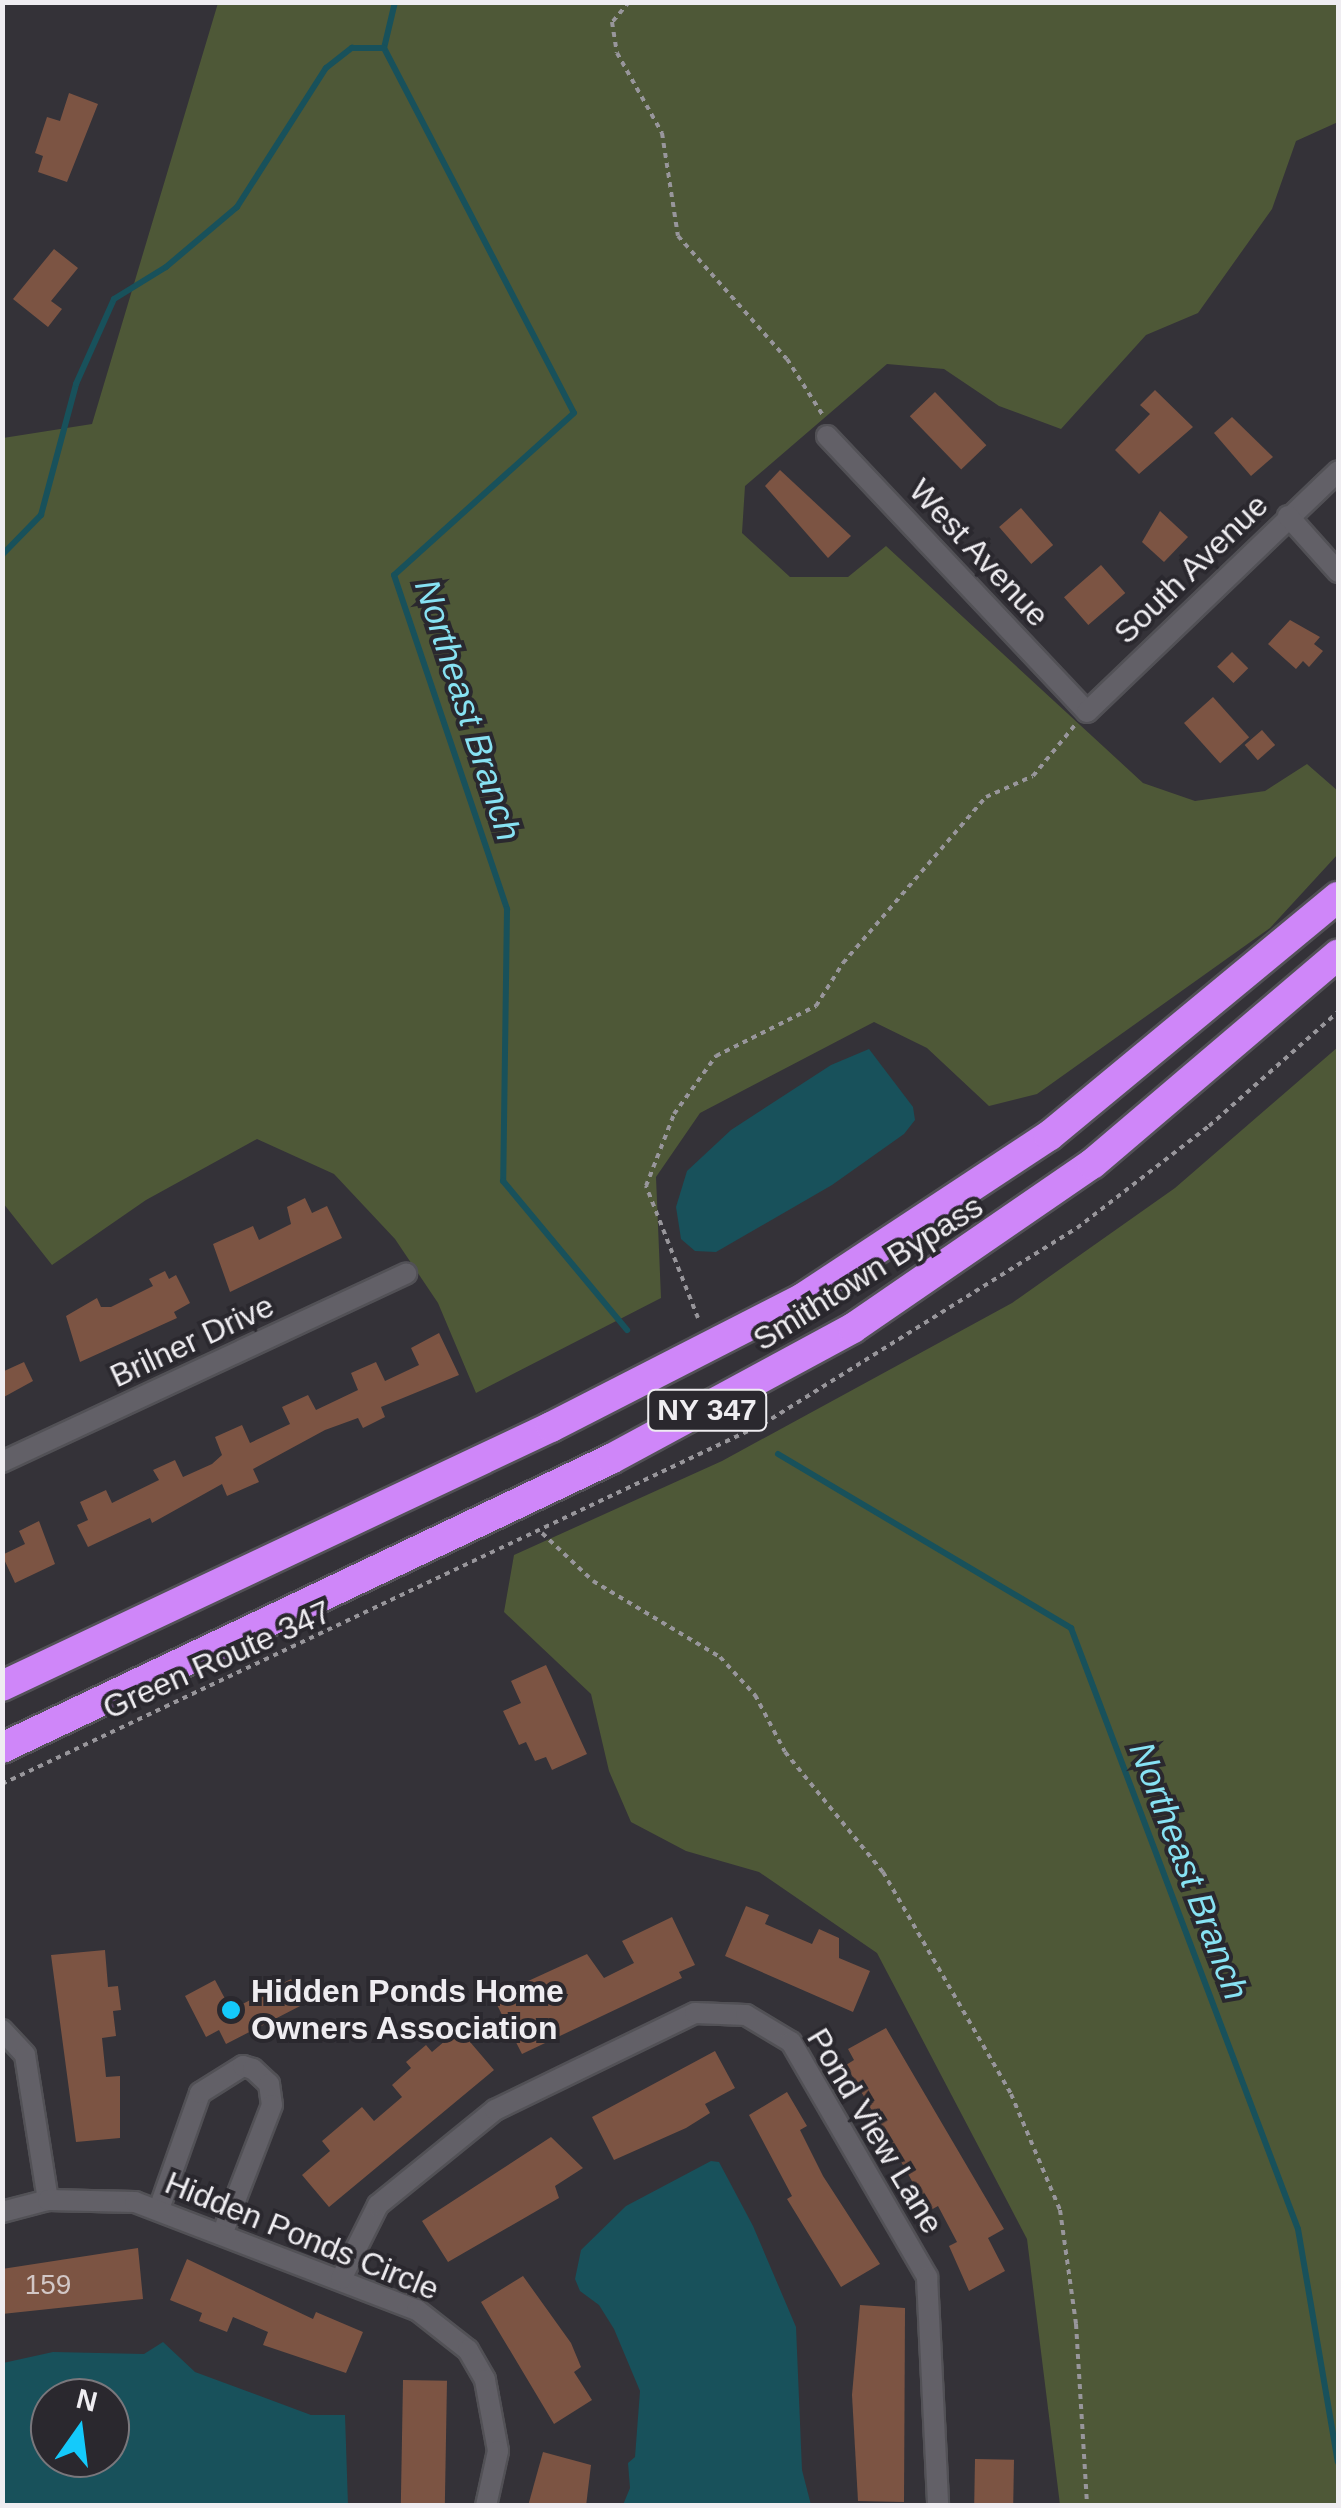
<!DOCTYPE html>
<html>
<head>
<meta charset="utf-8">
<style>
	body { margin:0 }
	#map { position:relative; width:1341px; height:2508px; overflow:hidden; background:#343238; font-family:Helvetica,sans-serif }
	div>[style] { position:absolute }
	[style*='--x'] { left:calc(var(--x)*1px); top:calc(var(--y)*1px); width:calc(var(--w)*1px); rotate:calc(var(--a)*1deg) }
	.green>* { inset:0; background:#4e5837 }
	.water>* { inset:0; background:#18515b }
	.stream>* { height:6px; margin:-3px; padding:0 3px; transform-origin:3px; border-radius:3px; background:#18515b }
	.building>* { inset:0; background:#7c5443; transform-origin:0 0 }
	.path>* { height:4px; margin-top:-2px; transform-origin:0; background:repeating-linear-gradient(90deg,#98969b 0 5px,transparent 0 10px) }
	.roads { filter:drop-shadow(2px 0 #525156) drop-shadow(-2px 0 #525156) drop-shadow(0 2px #525156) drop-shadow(0 -2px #525156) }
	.street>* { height:20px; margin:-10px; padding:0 10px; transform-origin:10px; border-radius:10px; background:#626067 }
	.highway>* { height:30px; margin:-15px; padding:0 15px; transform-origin:15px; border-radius:15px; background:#cf86f9 }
	.dots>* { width:28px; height:28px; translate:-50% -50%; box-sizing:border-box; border:5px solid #2a282e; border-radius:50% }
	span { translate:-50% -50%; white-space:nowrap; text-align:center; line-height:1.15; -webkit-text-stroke:8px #2a282e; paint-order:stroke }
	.number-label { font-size:28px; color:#d2c7c6 }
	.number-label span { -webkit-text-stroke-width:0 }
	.shield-label span { padding:2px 8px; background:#2a282e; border:2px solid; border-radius:8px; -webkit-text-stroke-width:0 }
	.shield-label { font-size:30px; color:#efedf1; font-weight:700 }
	.street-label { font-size:32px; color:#efedf1 }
	.poi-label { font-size:32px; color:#efedf1; font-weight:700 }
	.left { translate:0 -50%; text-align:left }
	.water-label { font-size:35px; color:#87e2f3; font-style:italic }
	.frame { position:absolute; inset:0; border:5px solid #efedf1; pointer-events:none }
	.north { position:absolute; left:30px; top:2378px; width:100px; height:100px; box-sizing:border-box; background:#2a282e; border:2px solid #79777c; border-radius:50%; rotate:14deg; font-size:28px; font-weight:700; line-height:40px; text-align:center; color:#efedf1 }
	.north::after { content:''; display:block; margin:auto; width:35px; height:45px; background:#14cafb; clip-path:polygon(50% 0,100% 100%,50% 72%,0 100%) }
</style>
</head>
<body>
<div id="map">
	<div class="green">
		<i style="clip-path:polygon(218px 3px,1338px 3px,1338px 122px,1296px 141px,1272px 209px,1198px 313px,1146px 335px,1061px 429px,999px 406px,944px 369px,887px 364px,745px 486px,742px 533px,790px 577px,848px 577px,886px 546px,1143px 783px,1195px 801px,1265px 791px,1307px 764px,1338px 791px,1338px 854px,1270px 928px,1037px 1094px,989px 1106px,927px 1048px,874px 1022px,700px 1113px,656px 1177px,661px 1298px,476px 1393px,438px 1303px,395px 1239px,334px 1174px,257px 1139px,146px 1200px,52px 1265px,3px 1203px,3px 438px,92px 424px)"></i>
		<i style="clip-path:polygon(1338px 1047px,1338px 2505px,1060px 2505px,1027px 2239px,877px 1953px,759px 1872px,686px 1851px,631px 1822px,609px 1771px,591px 1694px,504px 1612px,514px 1555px,722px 1461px,1012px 1303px,1175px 1188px)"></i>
	</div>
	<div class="water">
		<i style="clip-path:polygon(869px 1049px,913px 1107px,915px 1120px,904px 1134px,832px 1185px,716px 1252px,695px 1251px,681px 1239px,676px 1207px,687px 1171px,731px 1130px,831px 1065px)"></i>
		<i style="clip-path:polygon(711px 2161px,719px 2162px,753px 2226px,796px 2327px,802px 2470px,811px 2505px,623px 2505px,630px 2488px,628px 2463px,635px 2457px,640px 2391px,614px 2329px,599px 2305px,580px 2291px,575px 2279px,581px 2250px,626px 2206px)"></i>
		<i style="clip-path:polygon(evenodd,163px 2342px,195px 2372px,311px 2415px,345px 2415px,348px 2505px,3px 2505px,3px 2363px,53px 2352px,144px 2354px,163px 2342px,50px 2398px,110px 2398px,110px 2458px,50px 2458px,50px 2398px)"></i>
	</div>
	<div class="stream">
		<i style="--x:395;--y:2;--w:47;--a:103.4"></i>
		<i style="--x:384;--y:48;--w:411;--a:62.5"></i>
		<i style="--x:574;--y:413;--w:242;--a:138"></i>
		<i style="--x:394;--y:575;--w:353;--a:71.3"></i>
		<i style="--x:507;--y:909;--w:272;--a:90.8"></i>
		<i style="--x:503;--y:1181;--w:194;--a:50.2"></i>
		<i style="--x:2;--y:555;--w:56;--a:-45.7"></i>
		<i style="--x:41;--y:515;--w:136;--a:-75"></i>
		<i style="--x:76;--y:384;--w:93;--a:-65.9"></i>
		<i style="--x:114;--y:299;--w:61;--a:-31.6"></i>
		<i style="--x:166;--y:267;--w:93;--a:-40.2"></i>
		<i style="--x:237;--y:207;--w:165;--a:-57.4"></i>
		<i style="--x:326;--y:68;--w:33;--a:-38"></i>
		<i style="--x:352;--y:48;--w:32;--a:0"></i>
		<i style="--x:778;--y:1454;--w:341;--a:30.7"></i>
		<i style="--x:1071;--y:1628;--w:642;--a:69.31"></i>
		<i style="--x:1298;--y:2229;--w:236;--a:80.3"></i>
	</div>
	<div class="building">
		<i style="clip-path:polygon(69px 93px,98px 104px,67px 182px,38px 172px,43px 156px,35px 153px,47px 117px,60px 121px)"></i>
		<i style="clip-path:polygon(54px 249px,78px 268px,51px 301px,62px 309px,48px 327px,13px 299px)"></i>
		<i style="clip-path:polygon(1155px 390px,1193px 427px,1139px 474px,1115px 450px,1150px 414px,1140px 405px)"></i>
		<i style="left:935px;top:392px;width:74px;height:35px;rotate:46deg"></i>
		<i style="clip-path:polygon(1232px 417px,1273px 457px,1251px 476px,1214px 433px)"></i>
		<i style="clip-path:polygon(780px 470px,851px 536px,828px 558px,765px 486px)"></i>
		<i style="left:1021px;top:508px;width:49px;height:29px;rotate:49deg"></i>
		<i style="clip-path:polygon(1160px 511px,1188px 537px,1164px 562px,1142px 542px)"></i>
		<i style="left:1101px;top:565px;width:37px;height:49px;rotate:49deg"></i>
		<i style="clip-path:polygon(1290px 620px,1320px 637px,1314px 644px,1323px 651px,1309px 667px,1303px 661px,1296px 669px,1268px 644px)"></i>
		<i style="left:1232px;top:652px;width:23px;height:21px;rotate:45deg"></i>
		<i style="left:1213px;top:697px;width:54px;height:39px;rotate:48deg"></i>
		<i style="left:1262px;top:730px;width:20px;height:23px;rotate:49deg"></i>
		<i style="clip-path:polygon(305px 1198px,312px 1213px,327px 1206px,342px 1238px,230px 1292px,213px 1244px,253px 1226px,259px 1240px,291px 1224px,287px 1207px)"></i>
		<i style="clip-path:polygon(165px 1271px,169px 1279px,176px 1275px,190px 1303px,174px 1312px,177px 1318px,80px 1362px,66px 1316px,97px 1298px,101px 1307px,111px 1307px,153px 1286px,149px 1279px)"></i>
		<i style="clip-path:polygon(439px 1333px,459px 1375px,381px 1407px,385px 1417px,363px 1428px,358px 1418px,325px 1430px,253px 1469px,259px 1482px,227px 1496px,222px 1484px,152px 1523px,150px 1518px,88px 1547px,77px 1525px,88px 1520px,80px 1502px,106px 1490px,112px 1503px,159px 1480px,153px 1470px,175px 1460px,183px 1477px,212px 1464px,222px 1455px,215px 1437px,242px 1425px,250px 1443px,290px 1424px,282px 1407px,308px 1395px,316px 1410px,358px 1390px,351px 1373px,376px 1362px,385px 1381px,419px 1365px,411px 1348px)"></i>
		<i style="clip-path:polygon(24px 1362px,33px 1381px,2px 1398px,2px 1372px)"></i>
		<i style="clip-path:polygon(39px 1521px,55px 1564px,15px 1583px,2px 1555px,25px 1544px,19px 1531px)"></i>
		<i style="clip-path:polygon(546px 1665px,587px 1754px,552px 1770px,546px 1757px,535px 1761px,526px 1742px,519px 1745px,503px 1711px,521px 1703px,511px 1681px)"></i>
		<i style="clip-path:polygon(746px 1906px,769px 1915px,765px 1924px,812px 1944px,819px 1929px,839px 1938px,839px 1958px,870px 1971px,853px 2012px,725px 1956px)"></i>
		<i style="clip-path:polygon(672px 1917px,695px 1965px,679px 1972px,682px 1978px,522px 2054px,493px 1997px,587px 1954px,604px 1978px,634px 1963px,622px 1941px)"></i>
		<i style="clip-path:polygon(105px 1950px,108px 1987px,118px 1986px,121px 2010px,113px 2011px,116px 2036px,102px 2038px,106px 2077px,120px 2076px,120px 2138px,76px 2142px,51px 1955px)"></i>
		<i style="clip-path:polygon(291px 1979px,304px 2004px,226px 2044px,219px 2030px,206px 2037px,185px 1996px,215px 1980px,231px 2010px)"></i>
		<i style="clip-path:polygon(886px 2028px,1004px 2229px,988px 2238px,1005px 2271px,969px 2291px,949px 2246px,957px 2242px,938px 2206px,929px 2211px,846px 2065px,854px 2060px,848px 2049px)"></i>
		<i style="clip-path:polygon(459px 2029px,494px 2070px,329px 2207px,302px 2175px,330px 2151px,322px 2141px,362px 2107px,374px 2121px,402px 2097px,392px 2085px,411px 2068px,406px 2062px,426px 2045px,432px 2052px)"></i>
		<i style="clip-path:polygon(715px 2051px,735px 2088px,705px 2104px,710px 2113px,686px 2128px,614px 2160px,592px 2117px)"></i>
		<i style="clip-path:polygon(787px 2092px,807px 2126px,800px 2130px,823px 2176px,880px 2264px,841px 2287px,787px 2199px,792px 2196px,749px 2115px)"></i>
		<i style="clip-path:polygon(551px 2137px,583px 2168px,555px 2186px,559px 2198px,448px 2262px,422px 2221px)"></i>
		<i style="clip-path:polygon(138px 2248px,143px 2299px,2px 2314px,2px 2269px)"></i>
		<i style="clip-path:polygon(187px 2259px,313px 2319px,316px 2312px,363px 2332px,346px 2373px,263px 2345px,268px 2332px,233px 2317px,227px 2332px,199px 2321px,202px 2313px,170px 2300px)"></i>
		<i style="clip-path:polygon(523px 2276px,571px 2343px,581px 2367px,574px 2372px,592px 2400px,554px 2424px,481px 2302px)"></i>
		<i style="clip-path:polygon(860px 2305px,905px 2308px,904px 2502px,858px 2501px,852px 2395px)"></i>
		<i style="left:403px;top:2380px;width:44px;height:127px;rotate:1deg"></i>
		<i style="clip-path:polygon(543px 2452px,591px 2465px,586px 2506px,528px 2506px)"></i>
		<i style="left:975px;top:2459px;width:39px;height:47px;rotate:1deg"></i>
	</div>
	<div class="path">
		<i style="--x:629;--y:2;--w:26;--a:130"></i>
		<i style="--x:612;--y:22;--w:31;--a:81"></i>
		<i style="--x:617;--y:53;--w:92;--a:60.6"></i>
		<i style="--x:662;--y:133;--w:104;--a:81.2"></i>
		<i style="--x:678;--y:236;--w:164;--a:48.5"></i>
		<i style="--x:787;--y:359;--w:69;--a:57.5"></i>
		<i style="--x:698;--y:1318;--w:142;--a:-111.5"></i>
		<i style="--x:646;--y:1186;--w:77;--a:-68.7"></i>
		<i style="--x:674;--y:1114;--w:72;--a:-54.1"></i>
		<i style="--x:716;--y:1056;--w:112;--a:-26.6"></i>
		<i style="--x:816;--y:1006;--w:51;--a:-57.9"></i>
		<i style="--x:843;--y:963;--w:219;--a:-49.3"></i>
		<i style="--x:986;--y:797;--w:51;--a:-24.1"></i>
		<i style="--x:1033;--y:776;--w:66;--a:-50.5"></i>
		<i style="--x:542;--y:1533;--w:70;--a:43.3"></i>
		<i style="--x:593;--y:1581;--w:148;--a:30.9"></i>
		<i style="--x:720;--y:1657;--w:52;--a:47.4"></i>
		<i style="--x:755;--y:1695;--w:64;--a:62.2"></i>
		<i style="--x:785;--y:1752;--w:155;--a:50.8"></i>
		<i style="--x:883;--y:1872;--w:256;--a:60"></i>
		<i style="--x:1011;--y:2094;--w:126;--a:67.1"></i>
		<i style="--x:1060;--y:2210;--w:115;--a:82"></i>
		<i style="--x:1076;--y:2324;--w:182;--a:86.5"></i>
		<i style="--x:2;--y:1784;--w:842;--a:-25.32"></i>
		<i style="--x:763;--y:1424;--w:370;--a:-32"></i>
		<i style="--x:1077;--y:1228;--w:167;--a:-37.7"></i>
		<i style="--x:1209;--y:1126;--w:172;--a:-41.5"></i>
	</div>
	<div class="roads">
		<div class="street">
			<i style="--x:827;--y:436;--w:379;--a:46.7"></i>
			<i style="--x:1087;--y:712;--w:348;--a:-43.8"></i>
			<i style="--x:1288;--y:516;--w:75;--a:48.2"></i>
			<i style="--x:2;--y:1462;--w:446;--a:-25"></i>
			<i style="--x:2;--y:2030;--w:34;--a:47"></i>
			<i style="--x:25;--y:2055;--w:147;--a:81"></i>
			<i style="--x:159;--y:2209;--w:123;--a:-70.5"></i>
			<i style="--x:200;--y:2093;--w:51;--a:-32.1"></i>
			<i style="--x:243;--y:2066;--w:10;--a:17"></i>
			<i style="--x:253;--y:2069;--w:22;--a:43"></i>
			<i style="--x:269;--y:2084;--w:21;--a:82"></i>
			<i style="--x:272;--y:2105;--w:136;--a:111.1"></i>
			<i style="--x:2;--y:2212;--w:48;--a:-14.6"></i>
			<i style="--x:48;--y:2200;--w:87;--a:1.3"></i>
			<i style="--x:135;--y:2202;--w:302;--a:21"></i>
			<i style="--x:417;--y:2310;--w:65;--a:38.1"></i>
			<i style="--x:468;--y:2350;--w:34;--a:60"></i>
			<i style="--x:485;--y:2380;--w:72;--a:79.6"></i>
			<i style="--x:498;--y:2451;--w:56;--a:102.3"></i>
			<i style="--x:341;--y:2279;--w:83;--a:-63.4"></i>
			<i style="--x:378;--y:2205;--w:151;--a:-39.1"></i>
			<i style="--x:495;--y:2110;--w:222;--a:-25.9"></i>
			<i style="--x:695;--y:2013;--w:51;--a:2.2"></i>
			<i style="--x:746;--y:2015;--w:52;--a:31"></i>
			<i style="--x:791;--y:2042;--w:272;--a:59.9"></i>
			<i style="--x:927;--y:2277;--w:229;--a:87.2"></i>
		</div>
		<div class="highway">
			<i style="--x:2;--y:1686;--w:607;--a:-25.26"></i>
			<i style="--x:551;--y:1427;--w:283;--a:-27.1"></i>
			<i style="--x:803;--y:1298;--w:295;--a:-33.4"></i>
			<i style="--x:1049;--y:1136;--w:375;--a:-39.6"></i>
			<i style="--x:2;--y:1748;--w:674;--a:-25.39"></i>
			<i style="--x:611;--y:1459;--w:275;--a:-28.4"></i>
			<i style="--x:853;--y:1328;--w:290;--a:-34.5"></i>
			<i style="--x:1092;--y:1164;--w:323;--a:-40.4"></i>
		</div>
	</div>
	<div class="dots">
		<i style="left:231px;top:2010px;background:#14cafb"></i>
	</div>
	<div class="number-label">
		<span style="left:48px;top:2285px">159</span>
	</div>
	<div class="shield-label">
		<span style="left:707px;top:1410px">NY 347</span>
	</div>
	<div class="street-label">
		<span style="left:979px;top:553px;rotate:47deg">West Avenue</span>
		<span style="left:1191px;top:569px;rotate:-44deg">South Avenue</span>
		<span style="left:868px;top:1273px;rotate:-32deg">Smithtown Bypass</span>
		<span style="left:192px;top:1341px;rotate:-25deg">Brilner Drive</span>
		<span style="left:217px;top:1660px;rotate:-24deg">Green Route 347</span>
		<span style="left:875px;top:2131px;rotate:59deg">Pond View Lane</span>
		<span style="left:302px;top:2236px;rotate:22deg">Hidden Ponds Circle</span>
	</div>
	<div class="poi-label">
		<span class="left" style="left:251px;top:2010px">Hidden Ponds Home<br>Owners Association</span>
	</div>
	<div class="water-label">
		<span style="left:468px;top:710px;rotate:72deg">Northeast Branch</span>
		<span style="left:1189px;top:1871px;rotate:69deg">Northeast Branch</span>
	</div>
	<div class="frame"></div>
	<div class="north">N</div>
</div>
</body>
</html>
